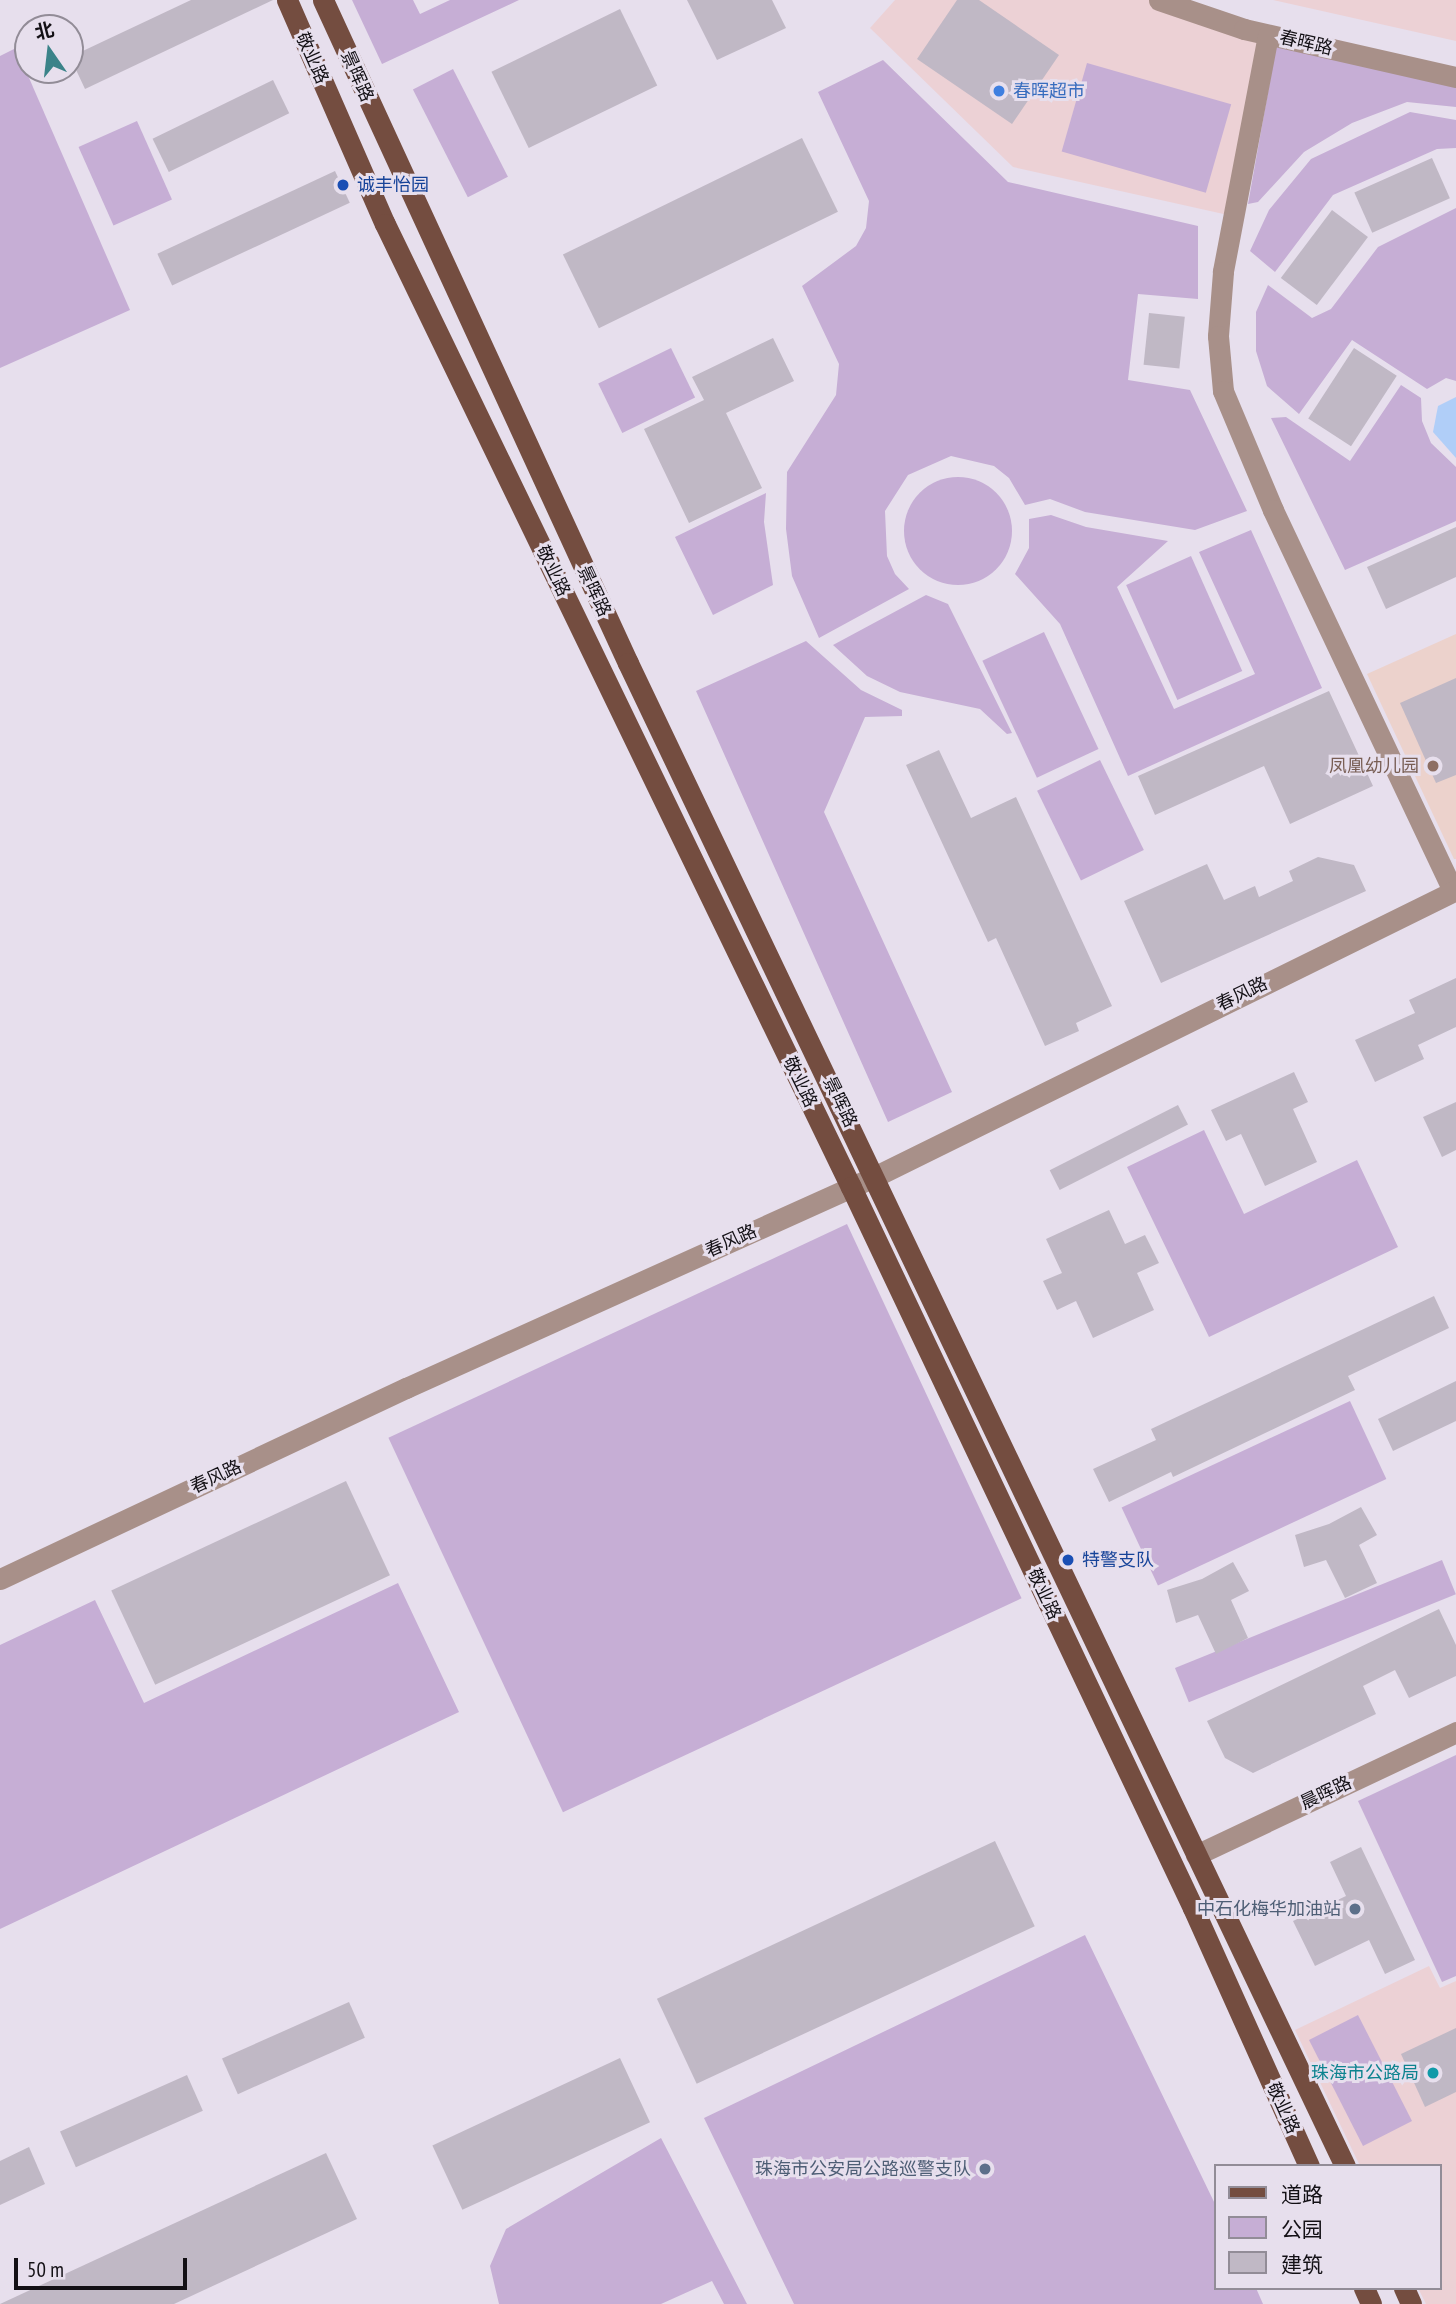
<!DOCTYPE html>
<html>
<head>
<meta charset="utf-8">
<style>
	body { margin:0 }
	#map { position:relative; width:1456px; height:2304px; overflow:hidden; background:#e7dfed; font-family:"PT Sans Narrow","Noto Sans SC",sans-serif }
	div>[style] { position:absolute }
	[style*='--x'] { left:calc(var(--x)*1px); top:calc(var(--y)*1px); width:calc(var(--w)*1px); rotate:calc(var(--a)*1deg) }
	.commercial>* { inset:0; background:#ecd1d5 }
	.education>* { inset:0; background:#ecd2cc }
	.green>* { inset:0; background:#c6aed5; transform-origin:0 0 }
	.round { border-radius:50% }
	.water>* { inset:0; background:#b0cef8 }
	.building>* { inset:0; background:#c0b8c5; transform-origin:0 0 }
	.minor>* { height:21px; margin:-10.5px; padding:0 10.5px; transform-origin:10.5px; border-radius:10.5px; background:#a89089 }
	.major>* { height:21px; margin:-10.5px; padding:0 10.5px; transform-origin:10.5px; border-radius:10.5px; background:#744d40 }
	.dots>* { width:19px; height:19px; translate:-50% -50%; box-sizing:border-box; border:4px solid #e7dfed; border-radius:50% }
	span { translate:-50% -50%; white-space:nowrap; text-align:center; line-height:1.15; -webkit-text-stroke:6px #e7dfed; paint-order:stroke }
	.street-label { font-size:18px; color:#131015 }
	.shop-label { font-size:18px; color:#366cbe }
	.left { translate:0 -50%; text-align:left }
	.transit-label { font-size:18px; color:#164399 }
	.education-label { font-size:18px; color:#785e54 }
	.right { translate:-100% -50%; text-align:right }
	.service-label { font-size:18px; color:#4e5e75 }
	.culture-label { font-size:18px; color:#0d838f }
	.legend { position:absolute; left:1214px; top:2164px; width:228px; height:126px; box-sizing:border-box; background:#e7dfed; border:2px solid #928c97; margin:0; padding:9px 12px; list-style:none; font-size:21px; color:#131015 }
	.legend li { display:flex; align-items:center; gap:14px; height:35px }
	.legend b { width:35px; border:2px solid #928c97 }
	.north { position:absolute; left:14px; top:14px; width:70px; height:70px; box-sizing:border-box; background:#e7dfed; border:2px solid #928c97; border-radius:50%; rotate:346deg; font-size:19px; font-weight:700; line-height:28px; text-align:center; color:#131015 }
	.north::after { content:''; display:block; margin:auto; width:24px; height:32px; background:#3b8389; clip-path:polygon(50% 0,100% 100%,50% 72%,0 100%) }
	.scale { position:absolute; left:14px; top:2258px; width:173px; height:32px; box-sizing:border-box; border:4px solid #131015; border-top:0; padding-left:9px; font-size:21px; line-height:24px; white-space:nowrap; color:#131015; -webkit-text-stroke:5px #e7dfed; paint-order:stroke }
</style>
</head>
<body>
<div id="map">
	<div class="commercial">
		<i style="clip-path:polygon(895px 0,1149px 0,1263px 39px,1228px 215px,1013px 167px,870px 28px)"></i>
		<i style="clip-path:polygon(1273px 0,1456px 0,1456px 41px)"></i>
		<i style="clip-path:polygon(1429px 1966px,1440px 1988px,1456px 1981px,1456px 2304px,1426px 2304px,1418px 2288px,1440px 2288px,1440px 2166px,1360px 2166px,1295px 2030px)"></i>
	</div>
	<div class="education">
		<i style="clip-path:polygon(1456px 634px,1456px 859px,1454px 859px,1367px 674px)"></i>
	</div>
	<div class="green">
		<i style="clip-path:polygon(352px 0,413px 0,420px 14px,450px 0,519px 0,382px 64px)"></i>
		<i style="clip-path:polygon(1276px 47px,1456px 83px,1456px 107px,1407px 102px,1352px 123px,1304px 152px,1258px 202px,1248px 204px)"></i>
		<i style="clip-path:polygon(16px 48px,130px 310px,0 368px,0 56px)"></i>
		<i style="clip-path:polygon(883px 60px,1008px 182px,1198px 226px,1198px 299px,1138px 294px,1128px 380px,1190px 390px,1247px 511px,1195px 530px,1085px 512px,1050px 499px,1025px 505px,1009px 478px,994px 466px,951px 456px,908px 475px,885px 511px,887px 556px,895px 574px,909px 589px,819px 638px,792px 576px,786px 529px,787px 472px,836px 395px,839px 364px,802px 286px,856px 246px,866px 228px,869px 201px,818px 92px)"></i>
		<i style="left:1087px;top:63px;width:150px;height:92px;rotate:16deg"></i>
		<i style="left:453px;top:69px;width:121px;height:45px;rotate:63deg"></i>
		<i style="clip-path:polygon(1410px 112px,1456px 120px,1456px 148px,1437px 149px,1333px 195px,1275px 272px,1250px 251px,1269px 210px,1311px 159px)"></i>
		<i style="left:137px;top:121px;width:86px;height:64px;rotate:66deg"></i>
		<i style="clip-path:polygon(1456px 208px,1456px 381px,1446px 378px,1427px 389px,1352px 340px,1299px 414px,1267px 386px,1256px 351px,1256px 312px,1268px 285px,1312px 318px,1331px 309px,1378px 247px)"></i>
		<i style="left:671px;top:348px;width:55px;height:81px;rotate:64deg"></i>
		<i style="clip-path:polygon(1401px 385px,1421px 398px,1422px 421px,1431px 443px,1456px 467px,1456px 521px,1345px 570px,1271px 418px,1286px 417px,1350px 461px)"></i>
		<i class="round" style="left:904px;top:477px;width:108px;height:108px"></i>
		<i style="clip-path:polygon(766px 493px,764px 522px,773px 585px,713px 615px,675px 537px)"></i>
		<i style="clip-path:polygon(1051px 515px,1086px 527px,1168px 541px,1117px 587px,1174px 709px,1255px 674px,1199px 552px,1251px 530px,1322px 688px,1128px 776px,1060px 624px,1015px 574px,1029px 548px,1029px 519px)"></i>
		<i style="left:1191px;top:556px;width:126px;height:71px;rotate:66deg"></i>
		<i style="clip-path:polygon(926px 595px,948px 604px,1012px 733px,1007px 734px,980px 709px,900px 692px,867px 676px,833px 645px)"></i>
		<i style="left:1044px;top:632px;width:129px;height:68px;rotate:65deg"></i>
		<i style="clip-path:polygon(806px 641px,861px 690px,902px 710px,902px 716px,865px 717px,824px 812px,952px 1092px,888px 1122px,696px 691px)"></i>
		<i style="left:1100px;top:760px;width:100px;height:70px;rotate:64deg"></i>
		<i style="clip-path:polygon(1204px 1130px,1244px 1214px,1357px 1160px,1398px 1247px,1209px 1337px,1127px 1167px)"></i>
		<i style="left:847px;top:1224px;width:413px;height:506px;rotate:65deg"></i>
		<i style="left:1350px;top:1401px;width:86px;height:252px;rotate:65deg"></i>
		<i style="left:1442px;top:1560px;width:37px;height:288px;rotate:68deg"></i>
		<i style="clip-path:polygon(398px 1583px,459px 1712px,0 1929px,0 1645px,95px 1600px,144px 1703px)"></i>
		<i style="clip-path:polygon(1456px 1755px,1456px 1976px,1442px 1982px,1358px 1801px)"></i>
		<i style="clip-path:polygon(1085px 1935px,1216px 2206px,1216px 2288px,1256px 2288px,1263px 2304px,794px 2304px,704px 2118px)"></i>
		<i style="left:1358px;top:2015px;width:119px;height:55px;rotate:63deg"></i>
		<i style="clip-path:polygon(661px 2138px,747px 2304px,724px 2304px,712px 2281px,661px 2304px,499px 2304px,490px 2266px,506px 2229px)"></i>
	</div>
	<div class="water">
		<i style="clip-path:polygon(1456px 397px,1456px 458px,1433px 432px,1438px 406px)"></i>
	</div>
	<div class="building">
		<i style="clip-path:polygon(191px 0,273px 0,85px 89px,70px 57px)"></i>
		<i style="clip-path:polygon(687px 0,772px 0,786px 28px,717px 60px)"></i>
		<i style="clip-path:polygon(957px 0,979px 0,1059px 55px,1012px 124px,917px 59px)"></i>
		<i style="left:620px;top:9px;width:85px;height:143px;rotate:64deg"></i>
		<i style="left:273px;top:80px;width:37px;height:134px;rotate:64deg"></i>
		<i style="left:802px;top:138px;width:82px;height:266px;rotate:64deg"></i>
		<i style="left:1432px;top:158px;width:44px;height:85px;rotate:66deg"></i>
		<i style="left:335px;top:171px;width:35px;height:196px;rotate:65deg"></i>
		<i style="left:1332px;top:210px;width:45px;height:85px;rotate:37deg"></i>
		<i style="left:1149px;top:313px;width:36px;height:52px;rotate:6deg"></i>
		<i style="clip-path:polygon(773px 338px,794px 381px,726px 413px,762px 488px,689px 523px,644px 429px,704px 400px,692px 377px)"></i>
		<i style="left:1354px;top:348px;width:51px;height:84px;rotate:33deg"></i>
		<i style="clip-path:polygon(1456px 527px,1456px 577px,1386px 609px,1367px 567px)"></i>
		<i style="clip-path:polygon(1456px 678px,1456px 775px,1436px 783px,1400px 703px)"></i>
		<i style="clip-path:polygon(1329px 691px,1373px 786px,1290px 824px,1264px 766px,1155px 815px,1138px 776px)"></i>
		<i style="clip-path:polygon(939px 750px,971px 818px,1016px 797px,1112px 1006px,1076px 1023px,1079px 1031px,1045px 1046px,996px 938px,988px 942px,906px 765px)"></i>
		<i style="clip-path:polygon(1318px 857px,1354px 865px,1366px 891px,1161px 983px,1124px 901px,1207px 864px,1224px 900px,1255px 886px,1259px 897px,1293px 881px,1289px 871px)"></i>
		<i style="clip-path:polygon(1456px 978px,1456px 1027px,1418px 1045px,1424px 1059px,1375px 1082px,1355px 1040px,1415px 1013px,1409px 1000px)"></i>
		<i style="clip-path:polygon(1294px 1072px,1308px 1102px,1293px 1109px,1317px 1162px,1265px 1186px,1241px 1134px,1226px 1141px,1211px 1110px)"></i>
		<i style="clip-path:polygon(1456px 1102px,1456px 1150px,1442px 1157px,1423px 1117px)"></i>
		<i style="left:1178px;top:1105px;width:22px;height:144px;rotate:63deg"></i>
		<i style="clip-path:polygon(1109px 1210px,1125px 1244px,1145px 1235px,1159px 1263px,1137px 1273px,1154px 1310px,1093px 1338px,1076px 1301px,1057px 1310px,1043px 1281px,1062px 1273px,1046px 1239px)"></i>
		<i style="clip-path:polygon(1434px 1296px,1449px 1328px,1348px 1376px,1355px 1390px,1173px 1477px,1171px 1472px,1109px 1502px,1093px 1469px,1156px 1440px,1151px 1429px)"></i>
		<i style="clip-path:polygon(1456px 1381px,1456px 1421px,1393px 1451px,1378px 1419px)"></i>
		<i style="left:346px;top:1481px;width:104px;height:259px;rotate:65deg"></i>
		<i style="clip-path:polygon(1361px 1507px,1377px 1535px,1359px 1545px,1377px 1583px,1345px 1598px,1326px 1560px,1304px 1567px,1295px 1535px,1329px 1524px)"></i>
		<i style="clip-path:polygon(1233px 1562px,1249px 1591px,1231px 1600px,1248px 1638px,1216px 1654px,1198px 1615px,1176px 1623px,1167px 1590px,1202px 1579px)"></i>
		<i style="clip-path:polygon(1439px 1609px,1456px 1645px,1456px 1676px,1409px 1698px,1395px 1670px,1363px 1686px,1376px 1714px,1253px 1773px,1225px 1758px,1207px 1721px)"></i>
		<i style="left:995px;top:1841px;width:94px;height:373px;rotate:65deg"></i>
		<i style="clip-path:polygon(1361px 1847px,1415px 1960px,1385px 1974px,1369px 1940px,1315px 1966px,1293px 1921px,1346px 1896px,1330px 1862px)"></i>
		<i style="left:349px;top:2002px;width:39px;height:139px;rotate:66deg"></i>
		<i style="clip-path:polygon(1456px 2028px,1456px 2092px,1425px 2107px,1401px 2054px)"></i>
		<i style="left:620px;top:2058px;width:71px;height:207px;rotate:65deg"></i>
		<i style="left:187px;top:2075px;width:39px;height:139px;rotate:66deg"></i>
		<i style="clip-path:polygon(29px 2147px,45px 2184px,0 2205px,0 2161px)"></i>
		<i style="clip-path:polygon(326px 2153px,357px 2219px,174px 2304px,0 2304px)"></i>
	</div>
	<div class="minor">
		<i style="--x:1159;--y:0;--w:90;--a:18.8"></i>
		<i style="--x:1244;--y:29;--w:217;--a:12.8"></i>
		<i style="--x:1268;--y:35;--w:241;--a:100.8"></i>
		<i style="--x:1223;--y:272;--w:64;--a:94.5"></i>
		<i style="--x:1218;--y:336;--w:55;--a:84.8"></i>
		<i style="--x:1223;--y:391;--w:129;--a:67.2"></i>
		<i style="--x:1273;--y:510;--w:421;--a:64.7"></i>
		<i style="--x:0;--y:1579;--w:449;--a:-25.2"></i>
		<i style="--x:406;--y:1388;--w:516;--a:-24.28"></i>
		<i style="--x:876;--y:1176;--w:647;--a:-26.25"></i>
		<i style="--x:1196;--y:1855;--w:288;--a:-25.3"></i>
	</div>
	<div class="major">
		<i style="--x:287;--y:0;--w:244;--a:66.4"></i>
		<i style="--x:385;--y:224;--w:1070;--a:64.18"></i>
		<i style="--x:851;--y:1187;--w:798;--a:64.62"></i>
		<i style="--x:1193;--y:1908;--w:283;--a:65.8"></i>
		<i style="--x:323;--y:0;--w:730;--a:65.3"></i>
		<i style="--x:628;--y:663;--w:1665;--a:64.5"></i>
		<i style="--x:1364;--y:2288;--w:17;--a:66"></i>
		<i style="--x:1404;--y:2288;--w:17;--a:66"></i>
	</div>
	<div class="dots">
		<i style="left:999px;top:91px;background:#3f7fe0"></i>
		<i style="left:343px;top:185px;background:#1a4fb4"></i>
		<i style="left:1433px;top:766px;background:#8d6e63"></i>
		<i style="left:1068px;top:1560px;background:#1a4fb4"></i>
		<i style="left:1355px;top:1909px;background:#5c6f8a"></i>
		<i style="left:1433px;top:2073px;background:#0f9aa8"></i>
		<i style="left:985px;top:2169px;background:#5c6f8a"></i>
	</div>
	<div class="street-label">
		<span style="left:1306px;top:43px;rotate:13deg">春晖路</span>
		<span style="left:312px;top:58px;rotate:66deg">敬业路</span>
		<span style="left:357px;top:76px;rotate:66deg">景晖路</span>
		<span style="left:553px;top:571px;rotate:64deg">敬业路</span>
		<span style="left:594px;top:591px;rotate:65deg">景晖路</span>
		<span style="left:1242px;top:994px;rotate:-26deg">春风路</span>
		<span style="left:800px;top:1082px;rotate:64deg">敬业路</span>
		<span style="left:840px;top:1102px;rotate:64deg">景晖路</span>
		<span style="left:731px;top:1241px;rotate:-24deg">春风路</span>
		<span style="left:216px;top:1477px;rotate:-25deg">春风路</span>
		<span style="left:1044px;top:1594px;rotate:65deg">敬业路</span>
		<span style="left:1326px;top:1793px;rotate:-25deg">晨晖路</span>
		<span style="left:1283px;top:2108px;rotate:66deg">敬业路</span>
	</div>
	<div class="shop-label">
		<span class="left" style="left:1013px;top:91px">春晖超市</span>
	</div>
	<div class="transit-label">
		<span class="left" style="left:357px;top:185px">诚丰怡园</span>
		<span class="left" style="left:1082px;top:1560px">特警支队</span>
	</div>
	<div class="education-label">
		<span class="right" style="left:1419px;top:766px">凤凰幼儿园</span>
	</div>
	<div class="service-label">
		<span class="right" style="left:1341px;top:1909px">中石化梅华加油站</span>
		<span class="right" style="left:971px;top:2169px">珠海市公安局公路巡警支队</span>
	</div>
	<div class="culture-label">
		<span class="right" style="left:1419px;top:2073px">珠海市公路局</span>
	</div>
	<ul class="legend">
	<li><b style="height:9px;background:#744d40"></b>道路</li>
	<li><b style="height:19px;background:#c6aed5"></b>公园</li>
	<li><b style="height:19px;background:#c0b8c5"></b>建筑</li>
	</ul>
	<div class="north">北</div>
	<div class="scale">50 m</div>
</div>
</body>
</html>
